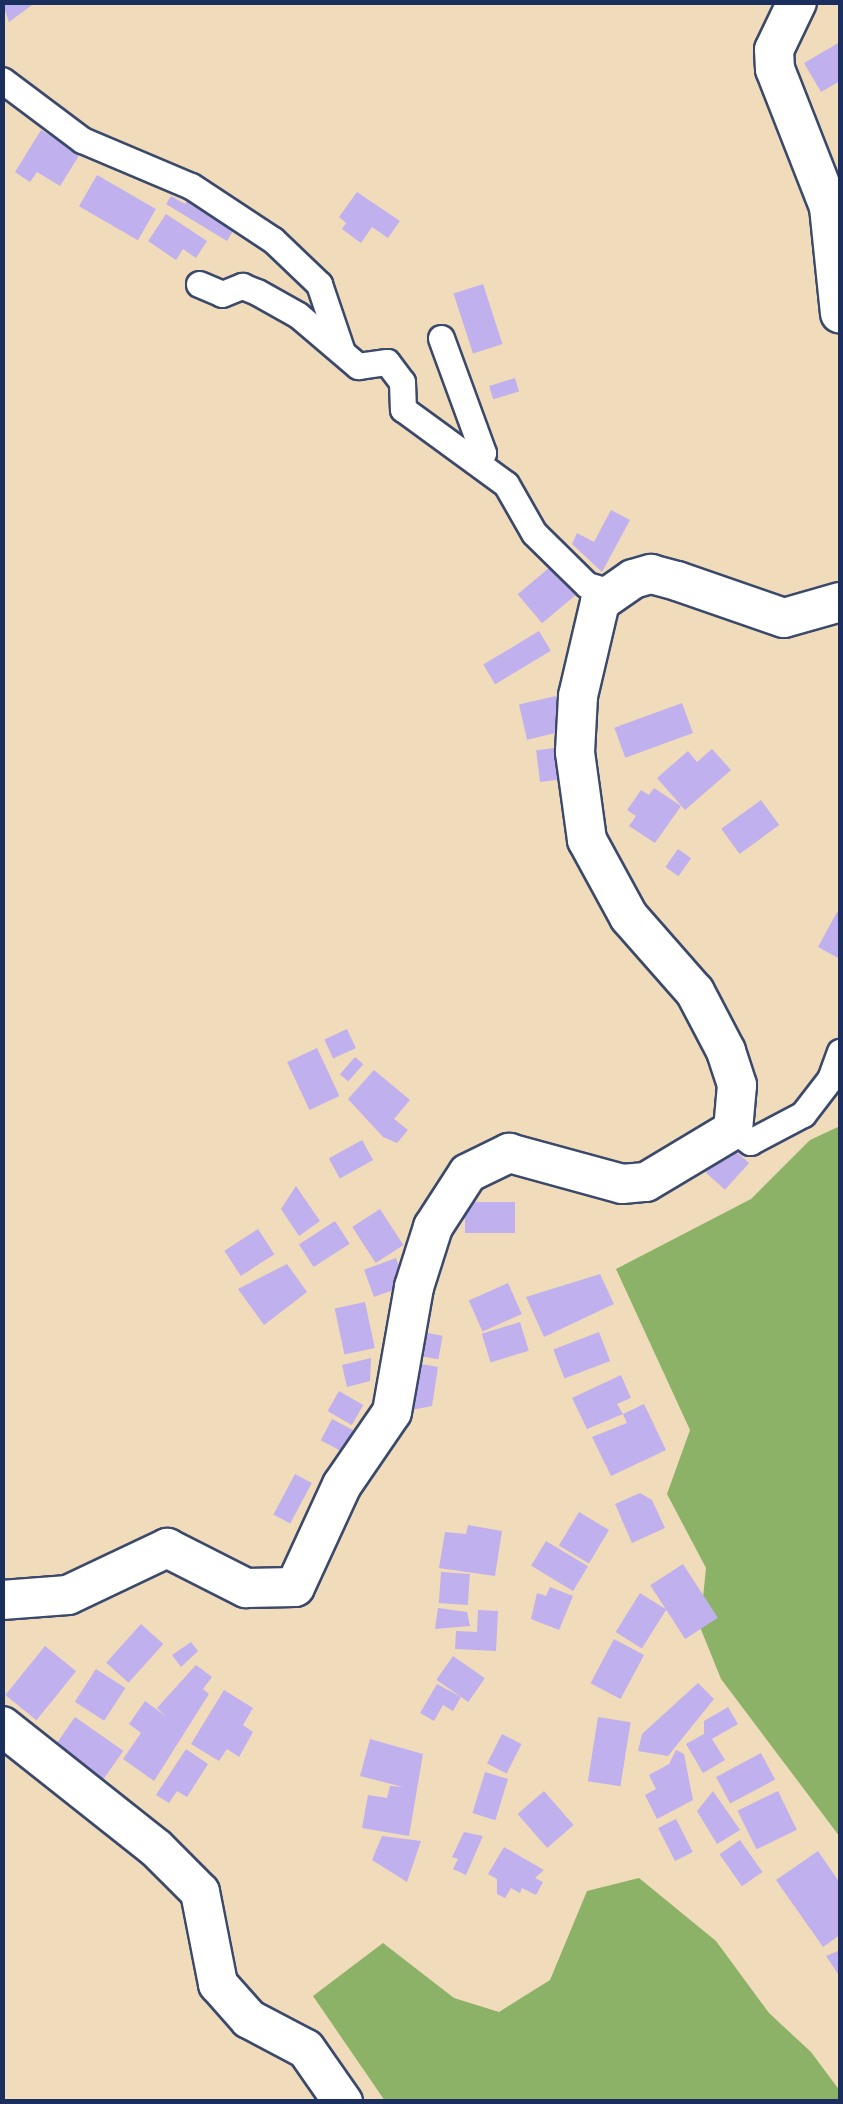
<!DOCTYPE html>
<html>
<head>
<meta charset="utf-8">
<style>
	body { margin:0 }
	#map { position:relative; width:843px; height:2104px; overflow:hidden; background:#f0dcbb; font-family:Kalam,sans-serif }
	div>[style] { position:absolute }
	[style*='--x'] { left:calc(var(--x)*1px); top:calc(var(--y)*1px); width:calc(var(--w)*1px); rotate:calc(var(--a)*1deg) }
	.forest>* { inset:0; background:#8cb268 }
	.building>* { inset:0; background:#c0b0ed; transform-origin:0 0 }
	.roads { filter:drop-shadow(2px 0 #3b496c) drop-shadow(-2px 0 #3b496c) drop-shadow(0 2px #3b496c) drop-shadow(0 -2px #3b496c) }
	.street>* { height:25px; margin:-12.5px; padding:0 12.5px; transform-origin:12.5px; border-radius:12.5px; background:#fff }
	.secondary>* { height:38px; margin:-19px; padding:0 19px; transform-origin:19px; border-radius:19px; background:#fff }
	span { translate:-50% -50%; white-space:nowrap; text-align:center; line-height:1.15; -webkit-text-stroke:8px #fff; paint-order:stroke }
	.frame { position:absolute; inset:0; border:5px solid #1b2f5e; pointer-events:none }
</style>
</head>
<body>
<div id="map">
	<div class="forest">
		<i style="clip-path:polygon(840px 1126px,840px 1837px,721px 1679px,700px 1627px,706px 1568px,667px 1494px,690px 1430px,616px 1269px,751px 1199px,810px 1140px)"></i>
		<i style="clip-path:polygon(639px 1878px,716px 1941px,769px 2013px,811px 2052px,840px 2091px,840px 2101px,385px 2101px,313px 1996px,383px 1943px,454px 1998px,499px 2012px,550px 1980px,587px 1891px)"></i>
	</div>
	<div class="building">
		<i style="clip-path:polygon(2px 2px,36px 2px,9px 22px)"></i>
		<i style="clip-path:polygon(840px 42px,840px 81px,821px 92px,804px 63px)"></i>
		<i style="clip-path:polygon(41px 130px,80px 154px,60px 186px,37px 172px,30px 182px,15px 172px)"></i>
		<i style="left:97px;top:175px;width:68px;height:36px;rotate:30deg"></i>
		<i style="clip-path:polygon(357px 192px,400px 221px,388px 238px,372px 227px,361px 243px,342px 229px,346px 223px,339px 217px)"></i>
		<i style="clip-path:polygon(191px 195px,238px 223px,227px 241px,166px 204px,171px 196px,185px 204px)"></i>
		<i style="clip-path:polygon(166px 214px,207px 241px,196px 258px,183px 249px,176px 260px,148px 241px)"></i>
		<i style="left:483px;top:284px;width:63px;height:31px;rotate:72deg"></i>
		<i style="left:515px;top:378px;width:14px;height:27px;rotate:73deg"></i>
		<i style="clip-path:polygon(611px 510px,630px 520px,602px 572px,572px 544px,577px 533px,594px 542px)"></i>
		<i style="left:556px;top:562px;width:38px;height:50px;rotate:50deg"></i>
		<i style="left:539px;top:631px;width:23px;height:65px;rotate:59deg"></i>
		<i style="left:556px;top:696px;width:36px;height:38px;rotate:77deg"></i>
		<i style="left:682px;top:703px;width:32px;height:72px;rotate:70deg"></i>
		<i style="left:554px;top:748px;width:32px;height:18px;rotate:83deg"></i>
		<i style="clip-path:polygon(712px 749px,731px 770px,685px 810px,657px 778px,688px 751px,697px 762px)"></i>
		<i style="clip-path:polygon(654px 788px,681px 806px,655px 843px,629px 826px,636px 816px,627px 810px,641px 790px,649px 795px)"></i>
		<i style="left:761px;top:800px;width:31px;height:49px;rotate:54deg"></i>
		<i style="left:678px;top:849px;width:16px;height:22px;rotate:35deg"></i>
		<i style="clip-path:polygon(837px 912px,840px 914px,840px 959px,818px 947px)"></i>
		<i style="left:347px;top:1029px;width:21px;height:25px;rotate:65deg"></i>
		<i style="left:317px;top:1048px;width:53px;height:33px;rotate:65deg"></i>
		<i style="left:355px;top:1057px;width:11px;height:23px;rotate:41deg"></i>
		<i style="clip-path:polygon(374px 1070px,410px 1100px,394px 1119px,408px 1130px,397px 1143px,383px 1137px,348px 1099px)"></i>
		<i style="left:362px;top:1140px;width:23px;height:38px;rotate:61deg"></i>
		<i style="left:729px;top:1145px;width:27px;height:36px;rotate:42deg"></i>
		<i style="clip-path:polygon(296px 1186px,320px 1221px,299px 1236px,281px 1209px)"></i>
		<i style="left:515px;top:1202px;width:31px;height:50px;rotate:90deg"></i>
		<i style="left:380px;top:1209px;width:43px;height:33px;rotate:57deg"></i>
		<i style="left:335px;top:1221px;width:27px;height:43px;rotate:57deg"></i>
		<i style="left:258px;top:1229px;width:30px;height:40px;rotate:57deg"></i>
		<i style="left:396px;top:1258px;width:29px;height:34px;rotate:70deg"></i>
		<i style="clip-path:polygon(287px 1264px,307px 1292px,264px 1325px,238px 1289px)"></i>
		<i style="clip-path:polygon(600px 1274px,614px 1304px,544px 1337px,526px 1297px)"></i>
		<i style="left:508px;top:1283px;width:34px;height:43px;rotate:66deg"></i>
		<i style="left:365px;top:1302px;width:47px;height:31px;rotate:78deg"></i>
		<i style="left:520px;top:1322px;width:30px;height:40px;rotate:73deg"></i>
		<i style="left:416px;top:1331px;width:27px;height:24px;rotate:10deg"></i>
		<i style="left:599px;top:1332px;width:31px;height:49px;rotate:69deg"></i>
		<i style="clip-path:polygon(371px 1358px,370px 1381px,347px 1387px,342px 1365px)"></i>
		<i style="clip-path:polygon(410px 1362px,438px 1367px,432px 1406px,401px 1412px)"></i>
		<i style="clip-path:polygon(621px 1375px,631px 1398px,617px 1404px,623px 1414px,644px 1404px,666px 1450px,611px 1476px,592px 1437px,627px 1423px,623px 1414px,587px 1429px,572px 1398px)"></i>
		<i style="left:339px;top:1391px;width:28px;height:23px;rotate:30deg"></i>
		<i style="left:332px;top:1419px;width:24px;height:24px;rotate:28deg"></i>
		<i style="left:295px;top:1474px;width:19px;height:46px;rotate:28deg"></i>
		<i style="clip-path:polygon(640px 1493px,652px 1500px,665px 1528px,632px 1543px,615px 1504px)"></i>
		<i style="left:579px;top:1512px;width:35px;height:39px;rotate:31deg"></i>
		<i style="clip-path:polygon(468px 1525px,502px 1531px,495px 1576px,439px 1568px,445px 1532px,466px 1534px)"></i>
		<i style="left:546px;top:1541px;width:49px;height:29px;rotate:31deg"></i>
		<i style="left:683px;top:1564px;width:64px;height:39px;rotate:57deg"></i>
		<i style="left:441px;top:1572px;width:29px;height:31px;rotate:4deg"></i>
		<i style="clip-path:polygon(550px 1587px,573px 1596px,559px 1630px,531px 1619px,537px 1593px,546px 1596px)"></i>
		<i style="left:640px;top:1593px;width:31px;height:46px;rotate:32deg"></i>
		<i style="clip-path:polygon(438px 1608px,467px 1612px,470px 1626px,435px 1629px)"></i>
		<i style="clip-path:polygon(478px 1610px,498px 1611px,496px 1651px,455px 1649px,456px 1631px,477px 1632px)"></i>
		<i style="left:141px;top:1624px;width:30px;height:52px;rotate:42deg"></i>
		<i style="left:614px;top:1639px;width:34px;height:50px;rotate:28deg"></i>
		<i style="clip-path:polygon(191px 1642px,198px 1651px,181px 1667px,172px 1655px)"></i>
		<i style="left:45px;top:1646px;width:40px;height:63px;rotate:39deg"></i>
		<i style="left:453px;top:1656px;width:39px;height:29px;rotate:35deg"></i>
		<i style="clip-path:polygon(196px 1665px,212px 1677px,203px 1689px,209px 1694px,154px 1781px,123px 1759px,141px 1733px,129px 1724px,145px 1701px,167px 1717px,157px 1708px)"></i>
		<i style="left:96px;top:1669px;width:35px;height:39px;rotate:33deg"></i>
		<i style="clip-path:polygon(698px 1683px,714px 1699px,668px 1756px,638px 1751px,642px 1734px)"></i>
		<i style="clip-path:polygon(437px 1684px,461px 1697px,453px 1711px,443px 1705px,434px 1721px,420px 1713px)"></i>
		<i style="clip-path:polygon(224px 1690px,253px 1708px,243px 1725px,253px 1732px,239px 1757px,227px 1749px,219px 1761px,191px 1744px)"></i>
		<i style="clip-path:polygon(728px 1707px,738px 1724px,712px 1739px,725px 1760px,703px 1773px,686px 1744px,704px 1734px,704px 1721px)"></i>
		<i style="left:75px;top:1717px;width:59px;height:35px;rotate:35deg"></i>
		<i style="left:598px;top:1717px;width:33px;height:65px;rotate:9deg"></i>
		<i style="left:502px;top:1734px;width:22px;height:33px;rotate:27deg"></i>
		<i style="clip-path:polygon(370px 1739px,423px 1754px,409px 1836px,362px 1828px,368px 1795px,387px 1798px,390px 1786px,403px 1787px,360px 1776px)"></i>
		<i style="clip-path:polygon(186px 1749px,208px 1764px,187px 1797px,177px 1791px,169px 1803px,156px 1795px)"></i>
		<i style="clip-path:polygon(676px 1750px,684px 1754px,693px 1800px,657px 1819px,645px 1795px,656px 1789px,649px 1775px,669px 1764px)"></i>
		<i style="left:761px;top:1753px;width:30px;height:51px;rotate:62deg"></i>
		<i style="left:485px;top:1772px;width:24px;height:43px;rotate:17deg"></i>
		<i style="left:544px;top:1791px;width:45px;height:35px;rotate:49deg"></i>
		<i style="clip-path:polygon(713px 1791px,740px 1830px,717px 1844px,697px 1811px)"></i>
		<i style="left:778px;top:1791px;width:43px;height:45px;rotate:64deg"></i>
		<i style="left:676px;top:1819px;width:37px;height:20px;rotate:63deg"></i>
		<i style="clip-path:polygon(464px 1832px,483px 1836px,466px 1875px,453px 1869px,458px 1859px,452px 1857px)"></i>
		<i style="clip-path:polygon(382px 1836px,421px 1841px,407px 1882px,372px 1860px)"></i>
		<i style="left:740px;top:1840px;width:39px;height:25px;rotate:55deg"></i>
		<i style="clip-path:polygon(504px 1847px,544px 1870px,535px 1878px,543px 1882px,536px 1895px,522px 1888px,520px 1893px,511px 1888px,505px 1898px,497px 1894px,497px 1879px,488px 1874px)"></i>
		<i style="clip-path:polygon(818px 1851px,840px 1883px,840px 1935px,823px 1947px,776px 1880px)"></i>
		<i style="clip-path:polygon(840px 1950px,840px 1977px,826px 1956px)"></i>
	</div>
	<div class="roads">
		<div class="street">
			<i style="--x:2;--y:80;--w:100;--a:36.9"></i>
			<i style="--x:82;--y:140;--w:118;--a:22.9"></i>
			<i style="--x:191;--y:186;--w:98;--a:33.4"></i>
			<i style="--x:273;--y:240;--w:64;--a:43.7"></i>
			<i style="--x:319;--y:284;--w:69;--a:71.3"></i>
			<i style="--x:199;--y:284;--w:25;--a:23"></i>
			<i style="--x:222;--y:294;--w:22;--a:-22"></i>
			<i style="--x:242;--y:286;--w:16;--a:22"></i>
			<i style="--x:257;--y:292;--w:47;--a:29.3"></i>
			<i style="--x:298;--y:315;--w:79;--a:40.4"></i>
			<i style="--x:358;--y:366;--w:29;--a:-8"></i>
			<i style="--x:387;--y:362;--w:25;--a:53"></i>
			<i style="--x:402;--y:382;--w:27;--a:88"></i>
			<i style="--x:403;--y:409;--w:127;--a:36.1"></i>
			<i style="--x:506;--y:484;--w:56;--a:60.3"></i>
			<i style="--x:534;--y:533;--w:74;--a:44.5"></i>
			<i style="--x:587;--y:585;--w:22;--a:16"></i>
			<i style="--x:441;--y:338;--w:122;--a:69.9"></i>
			<i style="--x:483;--y:453;--w:10;--a:119"></i>
			<i style="--x:733;--y:1130;--w:21;--a:35"></i>
			<i style="--x:750;--y:1142;--w:60;--a:-27.8"></i>
			<i style="--x:803;--y:1114;--w:44;--a:-52.4"></i>
			<i style="--x:830;--y:1079;--w:29;--a:-70"></i>
		</div>
		<div class="secondary">
			<i style="--x:797;--y:2;--w:53;--a:115.6"></i>
			<i style="--x:774;--y:50;--w:19;--a:87"></i>
			<i style="--x:775;--y:69;--w:148;--a:68.6"></i>
			<i style="--x:829;--y:207;--w:107;--a:84.1"></i>
			<i style="--x:2;--y:1600;--w:66;--a:-4.3"></i>
			<i style="--x:68;--y:1595;--w:110;--a:-25.4"></i>
			<i style="--x:167;--y:1548;--w:89;--a:26.9"></i>
			<i style="--x:246;--y:1588;--w:49;--a:-1.2"></i>
			<i style="--x:295;--y:1587;--w:112;--a:-65.3"></i>
			<i style="--x:342;--y:1485;--w:88;--a:-55.6"></i>
			<i style="--x:392;--y:1412;--w:127;--a:-80"></i>
			<i style="--x:414;--y:1287;--w:63;--a:-72.4"></i>
			<i style="--x:433;--y:1227;--w:64;--a:-57.1"></i>
			<i style="--x:468;--y:1173;--w:46;--a:-26"></i>
			<i style="--x:509;--y:1153;--w:117;--a:15.3"></i>
			<i style="--x:622;--y:1184;--w:24;--a:-5"></i>
			<i style="--x:646;--y:1182;--w:101;--a:-30.9"></i>
			<i style="--x:733;--y:1130;--w:45;--a:-84.9"></i>
			<i style="--x:737;--y:1085;--w:36;--a:-108"></i>
			<i style="--x:726;--y:1051;--w:67;--a:-117.7"></i>
			<i style="--x:695;--y:992;--w:100;--a:-131.3"></i>
			<i style="--x:629;--y:917;--w:88;--a:-118.6"></i>
			<i style="--x:587;--y:840;--w:89;--a:-97.8"></i>
			<i style="--x:575;--y:752;--w:56;--a:-86.9"></i>
			<i style="--x:578;--y:696;--w:97;--a:-76.8"></i>
			<i style="--x:600;--y:602;--w:40;--a:-34.9"></i>
			<i style="--x:633;--y:579;--w:19;--a:-16"></i>
			<i style="--x:651;--y:574;--w:27;--a:15"></i>
			<i style="--x:677;--y:581;--w:113;--a:19.1"></i>
			<i style="--x:784;--y:618;--w:58;--a:-15.9"></i>
			<i style="--x:2;--y:1726;--w:196;--a:38.4"></i>
			<i style="--x:156;--y:1848;--w:62;--a:45"></i>
			<i style="--x:200;--y:1892;--w:94;--a:78.9"></i>
			<i style="--x:218;--y:1984;--w:47;--a:48.5"></i>
			<i style="--x:249;--y:2019;--w:64;--a:27.8"></i>
			<i style="--x:306;--y:2049;--w:65;--a:55.1"></i>
		</div>
	</div>
	<div class="frame"></div>
</div>
</body>
</html>
